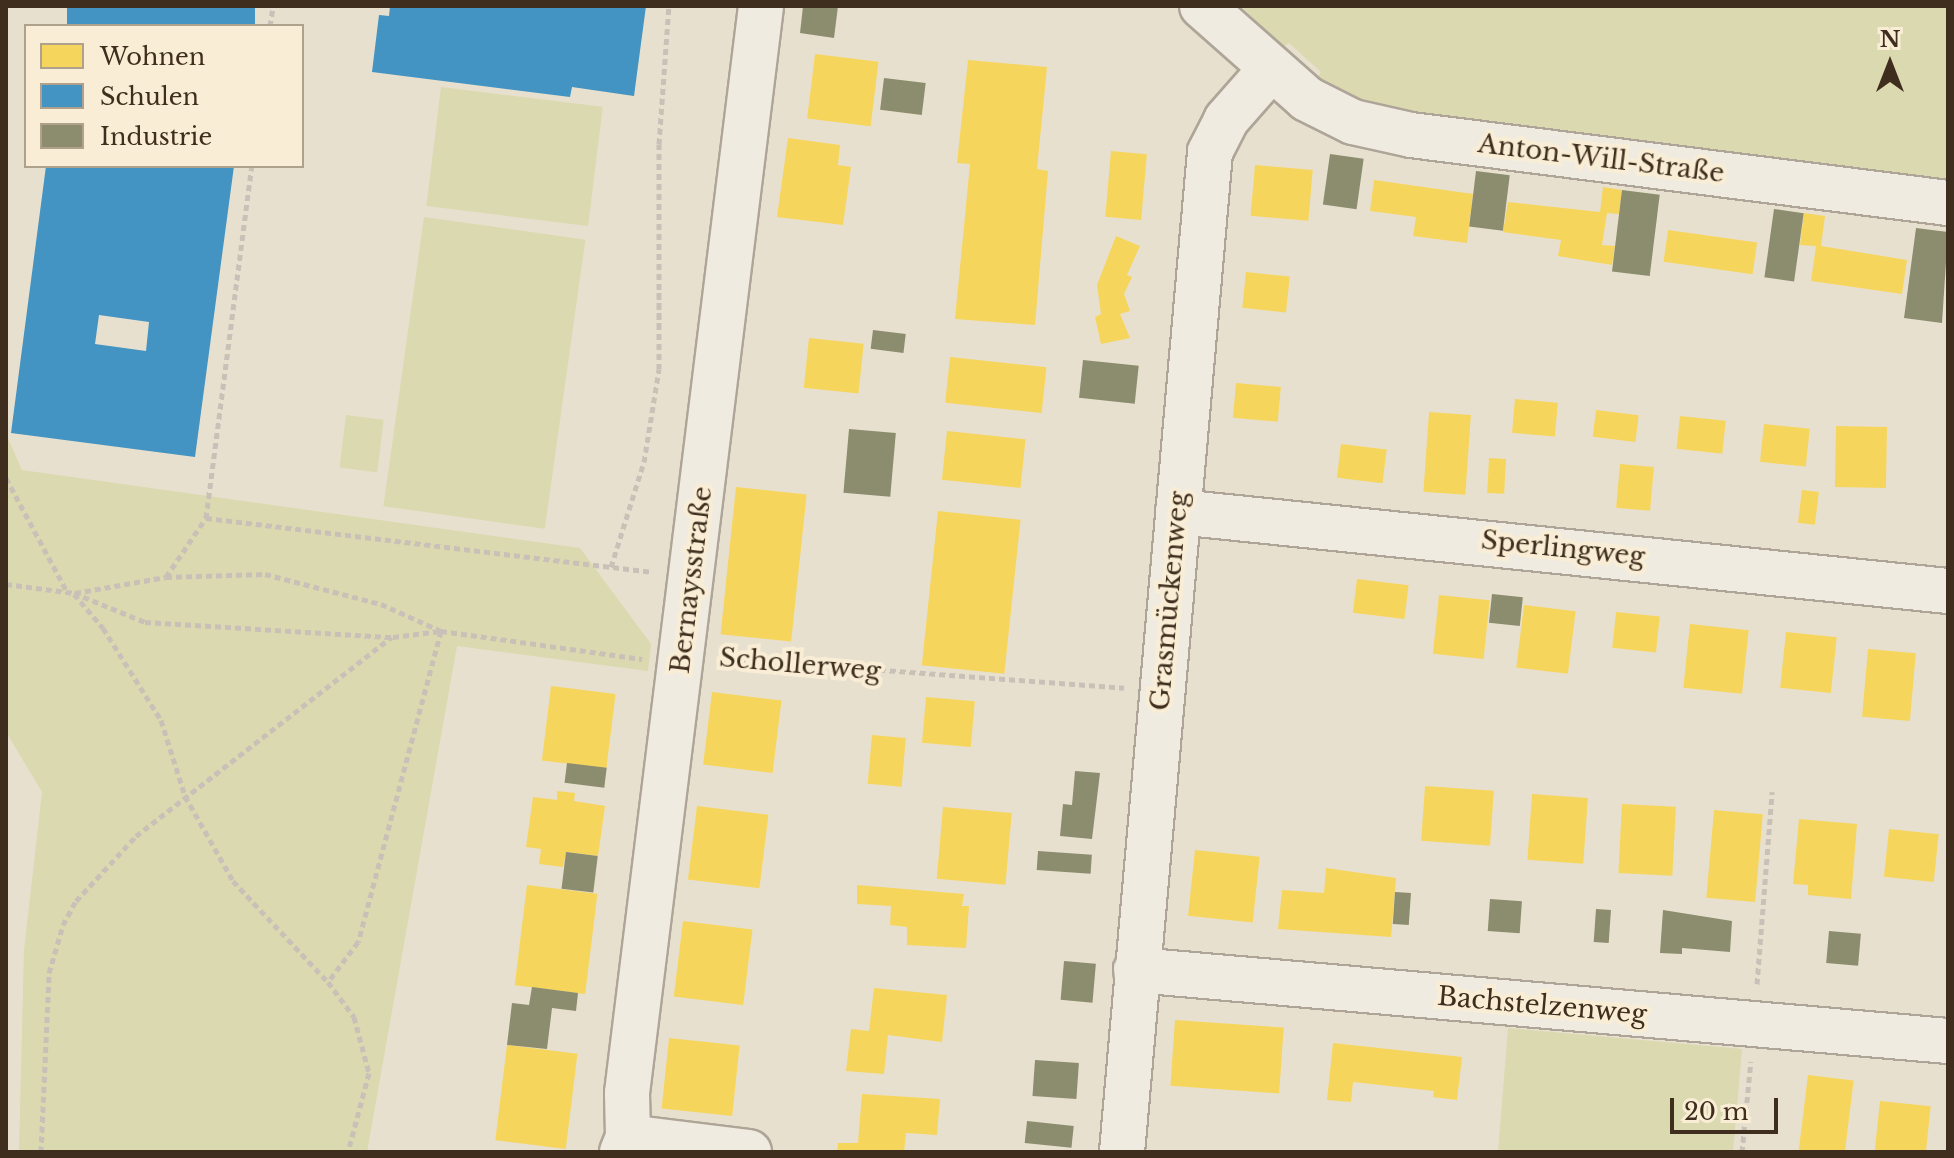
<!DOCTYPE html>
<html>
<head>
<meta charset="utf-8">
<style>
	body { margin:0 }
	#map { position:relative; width:1954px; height:1158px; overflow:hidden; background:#e8e0ce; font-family:"Libre Baskerville",serif }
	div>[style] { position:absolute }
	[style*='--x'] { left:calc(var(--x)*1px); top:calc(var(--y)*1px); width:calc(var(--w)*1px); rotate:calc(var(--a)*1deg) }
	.green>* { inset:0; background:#dad9af; transform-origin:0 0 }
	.homes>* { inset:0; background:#f6d55c; transform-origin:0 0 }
	.schools>* { inset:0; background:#4393c3; transform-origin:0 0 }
	.industry>* { inset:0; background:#8c8c6e; transform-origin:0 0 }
	.path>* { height:5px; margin-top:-2.5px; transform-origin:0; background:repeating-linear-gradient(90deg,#c9c1b7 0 6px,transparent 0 10px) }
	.roads { filter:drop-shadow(2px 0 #aea598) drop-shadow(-2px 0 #aea598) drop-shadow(0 2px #aea598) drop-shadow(0 -2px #aea598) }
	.minor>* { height:44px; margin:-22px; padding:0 22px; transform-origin:22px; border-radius:22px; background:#f0ebe1 }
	span { translate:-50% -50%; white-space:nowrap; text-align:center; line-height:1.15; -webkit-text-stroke:8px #f9eed5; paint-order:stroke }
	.street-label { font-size:26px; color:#3f2d1d }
	.frame { position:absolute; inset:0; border:8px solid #3f2d1d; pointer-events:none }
	.legend { position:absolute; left:24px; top:24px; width:280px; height:144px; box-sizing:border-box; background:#f9eed5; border:2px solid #afa18b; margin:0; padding:10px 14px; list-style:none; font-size:24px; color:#3f2d1d }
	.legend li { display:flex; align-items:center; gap:16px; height:40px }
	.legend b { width:40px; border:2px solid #afa18b }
	.north { position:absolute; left:1850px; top:24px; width:80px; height:80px; -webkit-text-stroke:6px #f9eed5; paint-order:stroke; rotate:0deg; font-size:22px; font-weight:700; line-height:32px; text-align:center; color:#3f2d1d }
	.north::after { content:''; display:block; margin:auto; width:28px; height:36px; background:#3f2d1d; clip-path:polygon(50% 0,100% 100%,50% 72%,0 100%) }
	.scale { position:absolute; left:1670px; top:1098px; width:108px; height:36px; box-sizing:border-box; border:4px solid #3f2d1d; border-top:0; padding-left:10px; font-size:24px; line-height:28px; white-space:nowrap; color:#3f2d1d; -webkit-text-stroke:6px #f9eed5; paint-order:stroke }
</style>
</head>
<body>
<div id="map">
	<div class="green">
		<i style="clip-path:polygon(1241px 6px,1948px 6px,1948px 186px,1362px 105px,1318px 77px,1321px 72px,1289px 43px,1283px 47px)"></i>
		<i style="left:441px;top:87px;width:163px;height:120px;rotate:7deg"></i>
		<i style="left:424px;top:217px;width:163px;height:292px;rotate:8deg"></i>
		<i style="left:346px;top:415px;width:38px;height:53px;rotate:7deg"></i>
		<i style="clip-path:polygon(6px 434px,22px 470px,580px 548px,651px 644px,648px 671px,457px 646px,367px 1152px,19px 1152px,24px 950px,42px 792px,6px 732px)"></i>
		<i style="clip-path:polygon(1508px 1028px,1742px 1049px,1733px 1152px,1498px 1152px)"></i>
	</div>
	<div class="homes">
		<i style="left:815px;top:54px;width:64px;height:65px;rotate:7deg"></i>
		<i style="clip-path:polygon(968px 60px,1047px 67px,1037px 169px,1048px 171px,1035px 325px,955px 319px,970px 164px,957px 163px)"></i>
		<i style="clip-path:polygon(788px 138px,840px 145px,838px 165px,851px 167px,843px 225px,777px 217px)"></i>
		<i style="left:1111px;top:151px;width:36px;height:66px;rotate:5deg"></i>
		<i style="left:1255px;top:165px;width:58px;height:51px;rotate:5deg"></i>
		<i style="clip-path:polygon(1374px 180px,1473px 194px,1467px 243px,1413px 236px,1416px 217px,1370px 211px)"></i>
		<i style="clip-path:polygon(1603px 187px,1622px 190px,1619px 214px,1607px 213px,1602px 245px,1615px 246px,1612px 265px,1558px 256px,1561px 240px,1503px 232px,1508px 202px,1600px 212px)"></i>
		<i style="clip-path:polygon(1804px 213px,1825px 216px,1821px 246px,1907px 260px,1902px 294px,1811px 281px,1816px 246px,1800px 245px)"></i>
		<i style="left:1668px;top:230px;width:90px;height:32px;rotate:8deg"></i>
		<i style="clip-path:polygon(1116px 236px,1140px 246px,1127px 275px,1132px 277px,1124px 294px,1130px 311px,1120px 314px,1130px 338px,1101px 344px,1095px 317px,1101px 314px,1097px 285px)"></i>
		<i style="left:1246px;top:272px;width:44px;height:36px;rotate:6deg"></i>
		<i style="left:809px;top:338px;width:55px;height:50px;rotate:6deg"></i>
		<i style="left:950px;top:357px;width:97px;height:46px;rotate:6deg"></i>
		<i style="left:1236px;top:383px;width:45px;height:35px;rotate:5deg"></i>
		<i style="left:1515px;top:399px;width:43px;height:34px;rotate:5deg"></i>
		<i style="left:1596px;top:410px;width:43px;height:27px;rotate:7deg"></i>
		<i style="left:1429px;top:412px;width:42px;height:80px;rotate:4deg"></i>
		<i style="left:1680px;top:416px;width:46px;height:33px;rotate:6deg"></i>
		<i style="left:1764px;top:424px;width:46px;height:38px;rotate:6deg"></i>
		<i style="left:1836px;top:426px;width:51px;height:61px;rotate:1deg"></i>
		<i style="left:947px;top:431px;width:79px;height:49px;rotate:6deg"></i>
		<i style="left:1341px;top:444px;width:46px;height:34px;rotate:7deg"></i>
		<i style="left:1489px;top:458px;width:17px;height:35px;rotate:3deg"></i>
		<i style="left:1620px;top:464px;width:34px;height:44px;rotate:5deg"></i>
		<i style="left:736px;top:487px;width:71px;height:148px;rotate:6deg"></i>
		<i style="left:1802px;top:490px;width:17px;height:33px;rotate:7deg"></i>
		<i style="left:938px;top:511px;width:83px;height:155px;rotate:6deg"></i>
		<i style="left:1357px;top:579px;width:52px;height:34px;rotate:7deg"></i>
		<i style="left:1439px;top:595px;width:51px;height:59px;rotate:6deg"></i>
		<i style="left:1524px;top:605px;width:52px;height:63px;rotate:7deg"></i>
		<i style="left:1616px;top:612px;width:44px;height:36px;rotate:6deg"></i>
		<i style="left:1690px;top:624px;width:59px;height:64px;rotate:6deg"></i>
		<i style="left:1786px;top:632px;width:51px;height:56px;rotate:6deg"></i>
		<i style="left:1868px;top:649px;width:48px;height:68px;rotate:5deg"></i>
		<i style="left:551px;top:686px;width:65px;height:75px;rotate:7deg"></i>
		<i style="left:712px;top:692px;width:70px;height:73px;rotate:7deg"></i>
		<i style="left:926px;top:697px;width:49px;height:46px;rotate:5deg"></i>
		<i style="left:872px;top:735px;width:34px;height:49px;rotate:5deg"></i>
		<i style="left:1425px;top:786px;width:69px;height:55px;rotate:4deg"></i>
		<i style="clip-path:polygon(557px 791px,575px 793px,574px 801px,605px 806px,598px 856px,566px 852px,563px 867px,539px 864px,541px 849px,526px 847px,533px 797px,557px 800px)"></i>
		<i style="left:1532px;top:794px;width:56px;height:66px;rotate:4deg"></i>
		<i style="left:1622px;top:804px;width:54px;height:69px;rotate:3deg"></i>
		<i style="left:697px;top:806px;width:72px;height:74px;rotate:7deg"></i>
		<i style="left:943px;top:807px;width:69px;height:72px;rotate:5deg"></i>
		<i style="left:1714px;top:810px;width:49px;height:88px;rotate:5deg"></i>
		<i style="clip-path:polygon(1799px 819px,1857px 824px,1851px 899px,1808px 895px,1808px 885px,1793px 884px)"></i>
		<i style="left:1889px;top:829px;width:50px;height:48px;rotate:6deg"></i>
		<i style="left:1195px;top:850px;width:65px;height:66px;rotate:6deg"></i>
		<i style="clip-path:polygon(1326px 868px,1396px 878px,1391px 937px,1278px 929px,1282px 890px,1324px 893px)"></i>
		<i style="left:527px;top:885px;width:71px;height:101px;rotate:7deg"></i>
		<i style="clip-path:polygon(857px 885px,964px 894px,962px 906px,969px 906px,966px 948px,907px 945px,907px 927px,890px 925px,891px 906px,857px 904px)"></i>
		<i style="left:683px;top:921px;width:70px;height:76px;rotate:7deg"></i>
		<i style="clip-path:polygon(874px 988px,947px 995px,942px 1042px,888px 1035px,884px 1074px,846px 1071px,851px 1029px,869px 1031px)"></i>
		<i style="left:1175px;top:1020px;width:109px;height:66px;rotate:4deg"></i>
		<i style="left:669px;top:1038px;width:71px;height:71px;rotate:6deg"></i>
		<i style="clip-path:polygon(1333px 1043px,1462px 1057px,1457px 1100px,1433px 1097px,1434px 1091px,1353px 1082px,1351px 1102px,1327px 1100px)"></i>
		<i style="left:507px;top:1045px;width:71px;height:96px;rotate:7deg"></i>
		<i style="left:1808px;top:1075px;width:46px;height:78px;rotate:7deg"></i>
		<i style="clip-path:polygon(862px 1094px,940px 1099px,937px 1135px,906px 1133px,904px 1152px,837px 1152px,838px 1143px,858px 1143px)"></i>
		<i style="left:1880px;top:1101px;width:51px;height:51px;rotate:6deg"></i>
	</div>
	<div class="schools">
		<i style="left:67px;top:6px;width:188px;height:20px"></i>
		<i style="clip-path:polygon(390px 6px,646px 6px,634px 96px,572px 87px,570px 97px,372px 72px,379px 15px,389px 16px)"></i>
		<i style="clip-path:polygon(evenodd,46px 166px,234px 166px,195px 457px,11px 433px,46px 166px,99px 315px,149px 322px,146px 351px,95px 344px,99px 315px)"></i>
	</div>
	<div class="industry">
		<i style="clip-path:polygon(803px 6px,838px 6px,834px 38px,800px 33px)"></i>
		<i style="left:884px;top:78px;width:42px;height:32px;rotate:7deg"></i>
		<i style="left:1330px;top:154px;width:34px;height:51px;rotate:8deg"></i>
		<i style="left:1476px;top:171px;width:34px;height:56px;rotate:7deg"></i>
		<i style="left:1622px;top:190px;width:38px;height:82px;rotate:7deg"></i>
		<i style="left:1774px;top:209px;width:30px;height:69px;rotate:8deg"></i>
		<i style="clip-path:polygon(1916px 228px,1948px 232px,1942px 323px,1904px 318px)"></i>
		<i style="left:873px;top:330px;width:33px;height:19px;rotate:7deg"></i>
		<i style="left:1083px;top:360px;width:56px;height:38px;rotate:6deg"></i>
		<i style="left:849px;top:429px;width:47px;height:64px;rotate:5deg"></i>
		<i style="left:1492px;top:594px;width:31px;height:29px;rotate:6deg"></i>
		<i style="left:567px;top:763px;width:40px;height:20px;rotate:7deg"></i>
		<i style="clip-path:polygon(1075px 771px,1100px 773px,1092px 839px,1060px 836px,1063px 804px,1072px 805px)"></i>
		<i style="left:1038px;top:851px;width:54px;height:19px;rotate:4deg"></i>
		<i style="left:566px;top:852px;width:32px;height:37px;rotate:7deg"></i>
		<i style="left:1395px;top:892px;width:16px;height:32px;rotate:4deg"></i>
		<i style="left:1490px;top:899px;width:32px;height:32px;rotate:4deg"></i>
		<i style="left:1596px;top:909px;width:15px;height:33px;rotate:4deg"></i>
		<i style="clip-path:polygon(1663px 910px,1732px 921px,1730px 952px,1682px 948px,1682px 954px,1660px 953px)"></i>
		<i style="left:1829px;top:931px;width:32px;height:32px;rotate:5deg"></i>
		<i style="left:1064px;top:961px;width:32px;height:39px;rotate:5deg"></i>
		<i style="clip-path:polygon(532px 987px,578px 993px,576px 1011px,552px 1008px,547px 1049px,507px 1045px,512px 1003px,529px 1005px)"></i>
		<i style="left:1035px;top:1060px;width:44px;height:36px;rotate:4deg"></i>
		<i style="left:1027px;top:1121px;width:47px;height:22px;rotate:6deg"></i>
	</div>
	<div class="path">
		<i style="--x:270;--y:26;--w:20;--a:-81"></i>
		<i style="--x:6;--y:478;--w:129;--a:61.8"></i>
		<i style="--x:206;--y:518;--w:448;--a:6.9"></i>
		<i style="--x:611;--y:567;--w:110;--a:-72.6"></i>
		<i style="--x:644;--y:462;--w:94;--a:-80.8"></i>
		<i style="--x:659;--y:369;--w:225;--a:-90"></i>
		<i style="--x:659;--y:144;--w:138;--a:-85.9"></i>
		<i style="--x:166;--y:577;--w:71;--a:-55.9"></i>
		<i style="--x:206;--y:518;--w:355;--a:-82.6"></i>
		<i style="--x:6;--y:584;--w:69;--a:7.5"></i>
		<i style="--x:74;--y:593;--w:77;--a:22.2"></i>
		<i style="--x:145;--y:622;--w:248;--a:3.5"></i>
		<i style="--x:393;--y:637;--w:48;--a:-7.1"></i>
		<i style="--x:441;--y:631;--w:203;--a:7.9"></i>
		<i style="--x:75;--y:593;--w:92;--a:-10"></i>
		<i style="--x:166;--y:577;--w:99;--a:-1.7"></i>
		<i style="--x:265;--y:574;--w:120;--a:14.5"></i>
		<i style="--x:381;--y:604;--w:66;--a:24.2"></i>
		<i style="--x:441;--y:631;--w:322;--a:104.9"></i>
		<i style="--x:358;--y:942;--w:50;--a:126.9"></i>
		<i style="--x:74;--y:594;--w:45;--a:49.5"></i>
		<i style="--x:103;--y:628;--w:109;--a:57.8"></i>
		<i style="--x:161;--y:720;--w:80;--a:72.5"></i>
		<i style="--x:185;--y:796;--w:98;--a:60.5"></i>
		<i style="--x:233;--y:881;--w:139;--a:46.8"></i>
		<i style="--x:328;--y:982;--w:44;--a:53.4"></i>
		<i style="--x:354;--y:1017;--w:58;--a:75"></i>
		<i style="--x:369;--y:1073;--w:82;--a:104.9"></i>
		<i style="--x:720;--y:658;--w:405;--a:4.2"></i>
		<i style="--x:1757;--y:984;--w:193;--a:-85.5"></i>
		<i style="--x:41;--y:1152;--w:179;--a:-87.4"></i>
		<i style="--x:49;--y:973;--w:50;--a:-73.7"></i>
		<i style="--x:63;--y:925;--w:27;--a:-62"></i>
		<i style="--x:76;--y:901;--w:88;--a:-47.3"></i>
		<i style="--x:136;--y:836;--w:324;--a:-37.9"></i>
		<i style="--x:1742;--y:1152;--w:91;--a:-84.4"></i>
	</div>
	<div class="roads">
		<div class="minor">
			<i style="--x:1202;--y:6;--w:140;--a:41.5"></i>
			<i style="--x:1307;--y:99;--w:51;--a:26.6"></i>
			<i style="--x:1353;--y:122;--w:59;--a:12.6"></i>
			<i style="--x:1411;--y:135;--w:541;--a:7.22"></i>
			<i style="--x:1178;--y:512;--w:774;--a:5.86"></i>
			<i style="--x:1136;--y:970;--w:815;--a:5"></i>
			<i style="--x:628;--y:1137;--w:122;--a:7.1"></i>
			<i style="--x:622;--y:1152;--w:16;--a:-68"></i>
			<i style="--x:628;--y:1137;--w:44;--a:-91.3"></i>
			<i style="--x:627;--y:1093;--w:1095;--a:-82.97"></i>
			<i style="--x:1122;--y:1152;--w:1004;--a:-84.97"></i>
			<i style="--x:1210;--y:152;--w:36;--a:-63"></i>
			<i style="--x:1226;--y:120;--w:67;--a:-48.7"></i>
		</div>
	</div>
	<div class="street-label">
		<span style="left:1601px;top:159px;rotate:7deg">Anton-Will-Straße</span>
		<span style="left:1563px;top:549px;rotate:6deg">Sperlingweg</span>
		<span style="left:692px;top:580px;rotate:-83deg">Bernaysstraße</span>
		<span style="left:1170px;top:601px;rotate:-85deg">Grasmückenweg</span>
		<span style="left:800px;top:665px;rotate:5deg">Schollerweg</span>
		<span style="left:1542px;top:1006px;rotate:5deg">Bachstelzenweg</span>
	</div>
	<div class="frame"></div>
	<ul class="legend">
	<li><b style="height:22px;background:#f6d55c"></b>Wohnen</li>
	<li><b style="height:22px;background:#4393c3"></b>Schulen</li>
	<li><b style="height:22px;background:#8c8c6e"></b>Industrie</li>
	</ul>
	<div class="north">N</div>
	<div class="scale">20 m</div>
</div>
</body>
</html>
